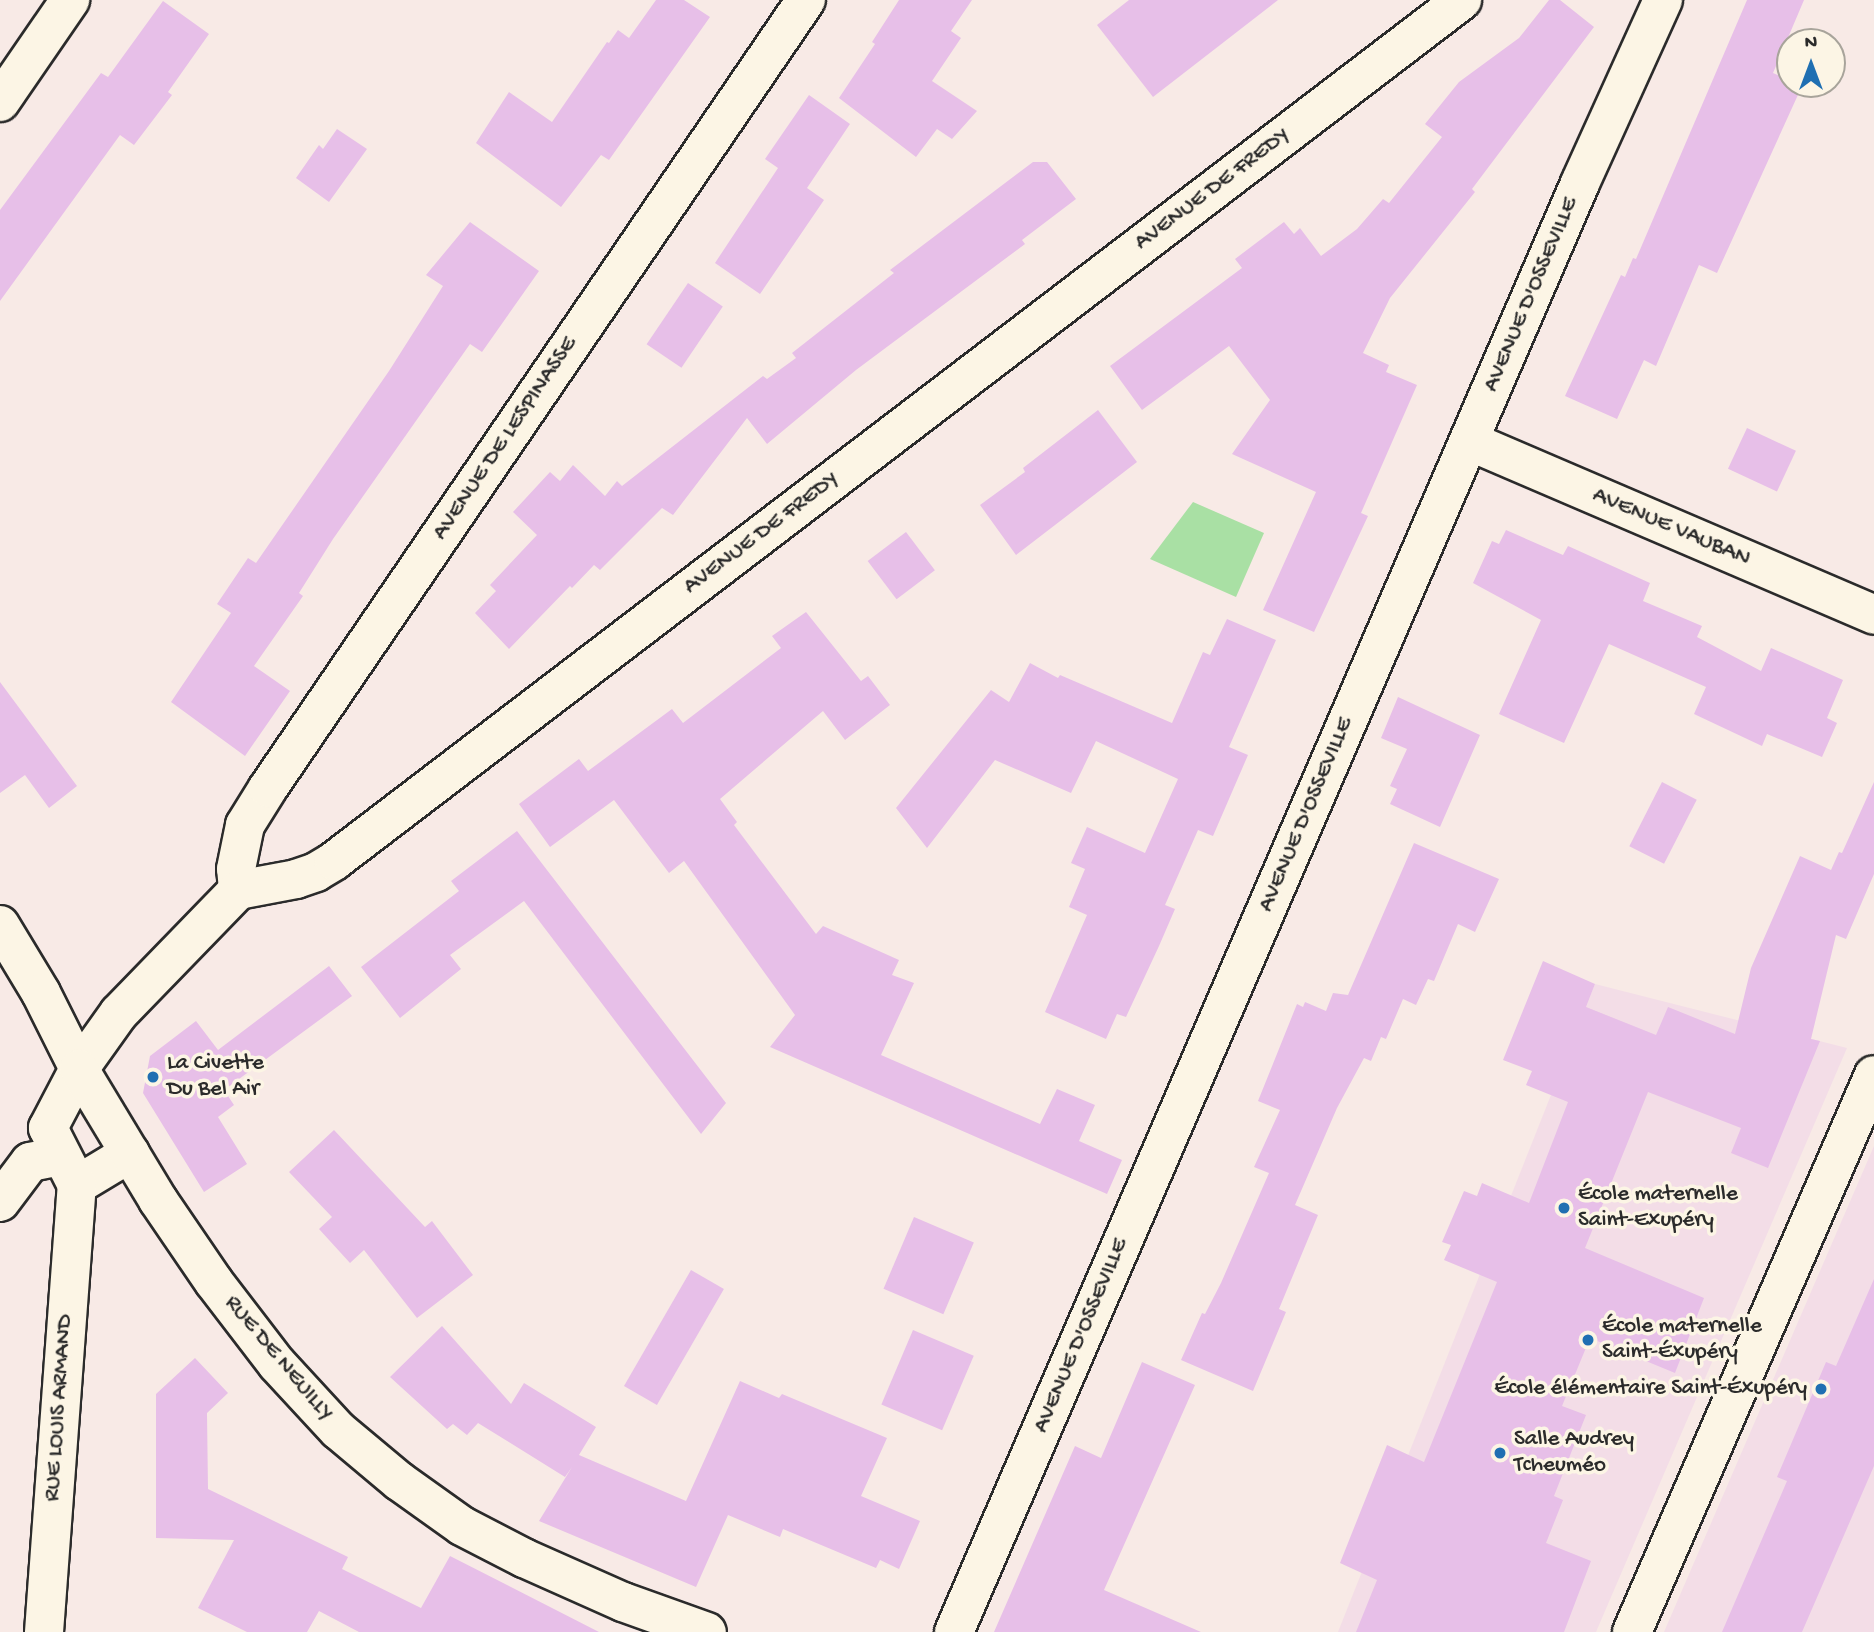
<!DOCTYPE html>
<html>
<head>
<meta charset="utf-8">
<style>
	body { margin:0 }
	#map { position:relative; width:1874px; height:1632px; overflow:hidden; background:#f8eae6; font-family:"Gochi Hand",sans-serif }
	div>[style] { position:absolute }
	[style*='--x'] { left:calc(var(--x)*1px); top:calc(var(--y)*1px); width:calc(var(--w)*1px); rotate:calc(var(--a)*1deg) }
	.built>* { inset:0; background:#f3dde7 }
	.green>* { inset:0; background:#a9e0a4 }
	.building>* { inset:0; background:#e7bfe8; transform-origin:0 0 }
	.roads { filter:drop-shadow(2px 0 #2b2b2b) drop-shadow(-2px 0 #2b2b2b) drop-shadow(0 2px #2b2b2b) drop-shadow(0 -2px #2b2b2b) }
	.minor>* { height:38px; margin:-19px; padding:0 19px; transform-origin:19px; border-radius:19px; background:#fcf5e5 }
	.major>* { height:38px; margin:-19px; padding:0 19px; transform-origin:19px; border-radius:19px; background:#fcf5e5 }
	.dots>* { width:19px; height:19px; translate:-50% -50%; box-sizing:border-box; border:4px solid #fcf5e5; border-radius:50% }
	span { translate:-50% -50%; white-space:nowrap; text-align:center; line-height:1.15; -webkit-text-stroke:7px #fcf5e5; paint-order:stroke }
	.street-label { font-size:23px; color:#2b2b2b }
	.poi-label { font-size:23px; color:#2b2b2b }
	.left { translate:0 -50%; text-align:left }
	.right { translate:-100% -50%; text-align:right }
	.north { position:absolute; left:1776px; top:28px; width:70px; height:70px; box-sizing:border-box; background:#fcf5e5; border:2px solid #a8a49b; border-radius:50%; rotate:0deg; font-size:19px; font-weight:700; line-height:28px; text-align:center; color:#2b2b2b }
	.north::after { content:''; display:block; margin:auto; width:24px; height:32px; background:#1f6fb2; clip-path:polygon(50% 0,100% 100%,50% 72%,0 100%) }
</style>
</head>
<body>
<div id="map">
	<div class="built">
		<i style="clip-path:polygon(1595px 984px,1847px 1048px,1596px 1632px,1338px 1632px)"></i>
		<i style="clip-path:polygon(1874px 1146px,1874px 1632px,1664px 1632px)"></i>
	</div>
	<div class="green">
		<i style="clip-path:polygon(1193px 502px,1264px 533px,1236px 597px,1150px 559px)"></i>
	</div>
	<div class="building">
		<i style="clip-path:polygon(656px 0,684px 0,710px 17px,609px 160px,601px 155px,561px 207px,476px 143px,509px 92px,552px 122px,607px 42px,609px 43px,618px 30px,629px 38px)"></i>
		<i style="clip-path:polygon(899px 0,972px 0,951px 31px,961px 38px,932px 81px,977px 111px,952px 139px,937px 129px,916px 157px,839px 98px,875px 44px,872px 42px)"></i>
		<i style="clip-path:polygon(1129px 0,1278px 0,1153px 97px,1097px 25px)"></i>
		<i style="clip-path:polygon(1549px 0,1560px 0,1594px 27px,1472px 189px,1475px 192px,1390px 298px,1363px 353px,1389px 365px,1386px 372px,1417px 385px,1361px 513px,1368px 516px,1314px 632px,1263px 610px,1316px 492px,1232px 454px,1270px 400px,1229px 346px,1142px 410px,1110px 366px,1242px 268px,1235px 259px,1284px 222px,1294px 234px,1300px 228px,1321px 256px,1357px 229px,1383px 199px,1389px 203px,1442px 137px,1425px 124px,1459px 82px,1519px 38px)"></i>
		<i style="clip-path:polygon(1747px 0,1804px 0,1773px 73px,1790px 80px,1790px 84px,1802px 86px,1717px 273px,1699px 265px,1656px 366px,1644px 360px,1617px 419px,1565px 396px,1621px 275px,1625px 277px,1633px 258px,1636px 259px)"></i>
		<i style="clip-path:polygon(163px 1px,209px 34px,168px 92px,172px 95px,134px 145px,120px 135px,0 301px,0 210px,101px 73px,108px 77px)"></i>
		<i style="clip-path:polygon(809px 95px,850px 124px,807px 188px,824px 200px,760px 294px,715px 263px,778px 168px,765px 159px)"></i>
		<i style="clip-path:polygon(337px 129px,367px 149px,329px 202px,296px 178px,319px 145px,323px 149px)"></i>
		<i style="clip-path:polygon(1033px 162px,1047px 162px,1076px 199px,1022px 240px,1025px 244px,856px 370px,767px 444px,747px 418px,673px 515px,662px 508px,600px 570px,594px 565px,572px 588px,570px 586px,509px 649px,475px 613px,496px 591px,490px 585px,537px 535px,513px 512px,550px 472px,560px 481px,573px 465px,605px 496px,617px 481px,622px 486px,763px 376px,767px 379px,796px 358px,792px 353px,894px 273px,890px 270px)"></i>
		<i style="clip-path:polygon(470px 222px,539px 271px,482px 352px,470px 344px,333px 539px,299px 593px,303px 596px,254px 666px,290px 691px,245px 756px,171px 702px,231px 613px,217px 604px,248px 558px,256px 563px,389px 371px,443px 286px,426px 275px)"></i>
		<i style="left:688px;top:283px;width:42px;height:74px;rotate:34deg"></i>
		<i style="clip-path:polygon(1098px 410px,1137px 462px,1016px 555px,980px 505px,1025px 472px,1023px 468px)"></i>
		<i style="left:1747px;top:428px;width:54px;height:45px;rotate:25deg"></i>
		<i style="clip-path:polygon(1506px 530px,1563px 555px,1568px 546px,1650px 583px,1643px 601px,1702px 626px,1697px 637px,1761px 671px,1771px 648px,1843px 680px,1827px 718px,1837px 723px,1822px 757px,1767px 734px,1762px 746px,1694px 714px,1706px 687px,1609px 644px,1564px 743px,1499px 714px,1541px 620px,1473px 583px,1492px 541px,1499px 544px)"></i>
		<i style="left:906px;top:532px;width:48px;height:48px;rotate:53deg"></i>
		<i style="clip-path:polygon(806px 612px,861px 681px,868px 676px,890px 705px,845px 740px,823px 711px,720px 799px,737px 822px,734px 825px,816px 934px,823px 926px,899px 960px,892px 975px,914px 983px,881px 1055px,1040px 1124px,1057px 1089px,1095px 1105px,1079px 1141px,1122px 1160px,1107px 1194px,770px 1047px,795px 1015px,684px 861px,669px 873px,614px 800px,550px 847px,519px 804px,579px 759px,588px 771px,672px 709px,683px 723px,781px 648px,772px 636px)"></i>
		<i style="clip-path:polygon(1227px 619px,1276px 640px,1229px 747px,1248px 755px,1213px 836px,1198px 830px,1165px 905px,1175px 909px,1159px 946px,1126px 1017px,1117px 1014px,1106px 1039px,1045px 1012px,1087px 915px,1069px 907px,1085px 869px,1071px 863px,1087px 827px,1145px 853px,1178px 779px,1096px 741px,1071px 793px,995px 760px,927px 848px,896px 808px,991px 690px,1009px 702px,1030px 663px,1058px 678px,1060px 675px,1172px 723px,1203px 652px,1210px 655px)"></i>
		<i style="clip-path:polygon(0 682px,77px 786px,49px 808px,25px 775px,0 793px)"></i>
		<i style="clip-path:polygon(1398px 697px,1480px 735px,1440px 827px,1390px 804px,1397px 789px,1390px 786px,1407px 749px,1381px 738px)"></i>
		<i style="left:1662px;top:782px;width:39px;height:72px;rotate:27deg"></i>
		<i style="clip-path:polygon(1874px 782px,1874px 874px,1846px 939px,1836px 935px,1811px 1039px,1820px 1041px,1768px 1168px,1731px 1153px,1741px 1128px,1648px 1092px,1585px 1248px,1704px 1298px,1675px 1373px,1590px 1338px,1562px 1406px,1586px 1415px,1554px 1496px,1563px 1500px,1546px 1543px,1591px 1561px,1564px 1632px,1356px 1632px,1377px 1580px,1340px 1563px,1387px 1445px,1424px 1462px,1497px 1282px,1444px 1260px,1451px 1245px,1442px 1242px,1464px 1191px,1477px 1196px,1482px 1183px,1529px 1203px,1568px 1102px,1526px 1085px,1532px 1071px,1503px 1060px,1543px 961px,1595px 984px,1586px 1007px,1656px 1035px,1668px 1007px,1735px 1034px,1751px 968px,1800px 856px,1831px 870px,1839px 852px,1842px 853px)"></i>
		<i style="clip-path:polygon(517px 831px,726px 1103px,701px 1134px,524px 901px,450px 955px,461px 969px,400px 1018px,361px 967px,459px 891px,451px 881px)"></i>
		<i style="clip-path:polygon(1414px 843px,1499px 879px,1475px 932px,1458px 924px,1434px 981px,1428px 979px,1416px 1005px,1403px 999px,1386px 1039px,1381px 1037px,1371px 1061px,1364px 1058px,1337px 1108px,1295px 1205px,1318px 1215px,1279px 1309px,1286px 1312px,1253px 1391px,1181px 1360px,1202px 1313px,1205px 1314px,1221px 1283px,1269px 1173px,1254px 1167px,1280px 1110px,1258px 1101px,1297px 1004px,1303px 1007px,1305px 1002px,1326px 1011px,1333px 993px,1348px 995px)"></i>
		<i style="clip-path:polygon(329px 966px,352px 996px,224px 1090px,234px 1105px,218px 1117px,247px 1164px,204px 1192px,143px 1093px,150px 1056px,196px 1021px,218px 1050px)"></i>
		<i style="clip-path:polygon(334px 1130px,425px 1227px,432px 1221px,473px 1275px,417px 1318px,364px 1250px,350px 1263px,319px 1229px,332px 1217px,289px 1172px)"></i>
		<i style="left:914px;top:1217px;width:65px;height:78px;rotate:23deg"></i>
		<i style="left:691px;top:1270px;width:38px;height:134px;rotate:30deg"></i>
		<i style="clip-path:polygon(1874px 1279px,1874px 1466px,1802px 1632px,1722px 1632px,1787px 1481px,1777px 1477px,1826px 1362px,1836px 1366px)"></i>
		<i style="clip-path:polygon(442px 1326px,511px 1404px,524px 1383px,596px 1427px,579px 1455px,686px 1501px,740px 1381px,779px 1398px,782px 1394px,887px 1438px,861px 1496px,920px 1521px,899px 1569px,880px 1560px,876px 1568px,783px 1529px,780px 1537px,728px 1515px,696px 1587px,539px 1521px,572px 1467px,565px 1477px,478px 1423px,467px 1435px,453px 1424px,447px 1429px,390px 1377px)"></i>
		<i style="left:913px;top:1330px;width:66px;height:81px;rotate:23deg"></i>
		<i style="clip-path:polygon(195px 1358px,228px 1393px,207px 1413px,208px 1489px,348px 1557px,342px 1569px,421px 1608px,450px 1556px,599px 1632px,359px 1632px,319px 1611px,307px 1632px,247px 1632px,198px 1608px,234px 1540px,156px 1538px,156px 1394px)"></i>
		<i style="clip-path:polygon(1142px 1362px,1195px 1385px,1104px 1590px,1201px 1632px,994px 1632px,1075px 1446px,1101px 1458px)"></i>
	</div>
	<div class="roads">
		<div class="minor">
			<i style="--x:0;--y:102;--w:124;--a:-55.5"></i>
			<i style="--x:1469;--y:441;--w:441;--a:23.2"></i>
			<i style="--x:238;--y:890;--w:21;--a:-95"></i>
			<i style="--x:236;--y:869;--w:45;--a:-78.4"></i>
			<i style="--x:245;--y:825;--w:44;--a:-58.1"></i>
			<i style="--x:268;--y:788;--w:954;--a:-55.68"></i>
			<i style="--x:77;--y:1185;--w:62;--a:-31.1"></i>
			<i style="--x:0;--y:1202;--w:50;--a:-53.1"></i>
			<i style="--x:30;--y:1162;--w:32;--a:-11"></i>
			<i style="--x:44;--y:1632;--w:448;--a:-85.8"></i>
			<i style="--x:77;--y:1185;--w:64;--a:-117"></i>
			<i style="--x:48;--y:1128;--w:67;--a:-62.3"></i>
			<i style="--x:79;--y:1069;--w:69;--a:-54.5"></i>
			<i style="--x:119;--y:1013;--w:171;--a:-45.9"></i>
			<i style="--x:238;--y:890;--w:59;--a:-10.7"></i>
			<i style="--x:296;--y:879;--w:21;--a:-19"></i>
			<i style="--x:316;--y:872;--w:21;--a:-31"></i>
			<i style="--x:334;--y:861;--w:1419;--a:-37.35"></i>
			<i style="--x:954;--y:1632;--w:1578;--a:-66.63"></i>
			<i style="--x:1580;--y:183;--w:201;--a:-65.6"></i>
			<i style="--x:1632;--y:1632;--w:607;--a:-66.52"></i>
		</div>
		<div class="major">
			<i style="--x:0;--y:925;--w:79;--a:58.9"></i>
			<i style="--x:41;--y:993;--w:85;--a:63.4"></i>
			<i style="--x:79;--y:1069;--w:153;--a:58.9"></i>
			<i style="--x:158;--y:1200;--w:99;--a:55.7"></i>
			<i style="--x:214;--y:1282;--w:103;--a:52.5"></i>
			<i style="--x:277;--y:1364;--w:90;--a:47.3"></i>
			<i style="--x:338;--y:1430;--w:80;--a:39.9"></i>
			<i style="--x:399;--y:1481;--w:77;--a:35.5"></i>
			<i style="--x:462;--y:1526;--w:70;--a:27.3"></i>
			<i style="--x:524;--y:1558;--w:108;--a:24"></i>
			<i style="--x:623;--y:1602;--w:89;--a:19.7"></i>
		</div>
	</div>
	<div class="dots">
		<i style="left:153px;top:1077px;background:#1f6fb2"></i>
		<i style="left:1564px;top:1208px;background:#1f6fb2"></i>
		<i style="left:1588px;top:1340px;background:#1f6fb2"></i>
		<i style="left:1821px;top:1389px;background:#1f6fb2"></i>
		<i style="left:1500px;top:1453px;background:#1f6fb2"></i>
	</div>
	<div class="street-label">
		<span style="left:1213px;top:190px;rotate:-37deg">AVENUE DE FREDY</span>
		<span style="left:1532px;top:295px;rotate:-67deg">AVENUE D'OSSEVILLE</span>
		<span style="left:506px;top:439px;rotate:-56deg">AVENUE DE LESPINASSE</span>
		<span style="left:1671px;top:528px;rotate:23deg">AVENUE VAUBAN</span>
		<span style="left:762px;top:534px;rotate:-37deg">AVENUE DE FREDY</span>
		<span style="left:1307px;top:815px;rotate:-67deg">AVENUE D'OSSEVILLE</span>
		<span style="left:1082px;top:1336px;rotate:-67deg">AVENUE D'OSSEVILLE</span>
		<span style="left:278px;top:1359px;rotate:50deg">RUE DE NEUILLY</span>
		<span style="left:60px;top:1408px;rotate:-86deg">RUE LOUIS ARMAND</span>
	</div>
	<div class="poi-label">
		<span class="left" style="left:167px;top:1077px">La Civette<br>Du Bel Air</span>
		<span class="left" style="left:1578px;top:1208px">École maternelle<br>Saint-Exupéry</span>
		<span class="left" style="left:1602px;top:1340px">École maternelle<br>Saint-Éxupéry</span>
		<span class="right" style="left:1807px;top:1389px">École élémentaire Saint-Éxupéry</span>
		<span class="left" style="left:1514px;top:1453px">Salle Audrey<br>Tcheuméo</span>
	</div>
	<div class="north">N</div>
</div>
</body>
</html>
